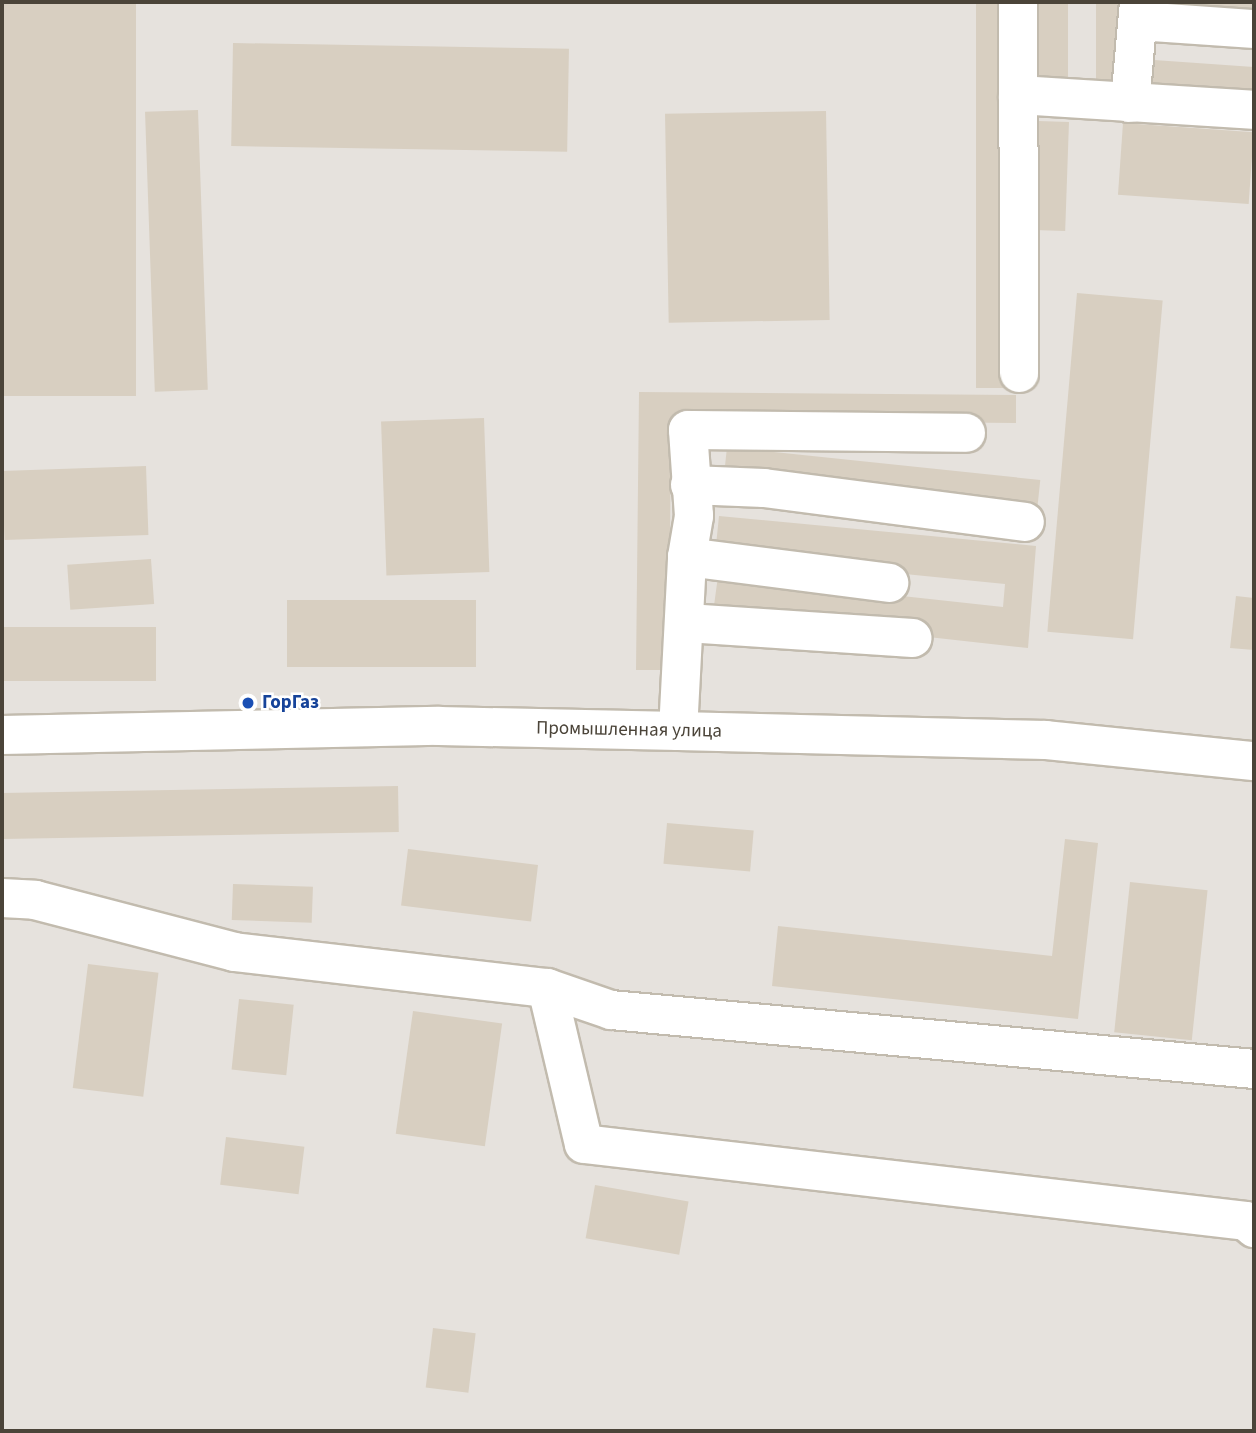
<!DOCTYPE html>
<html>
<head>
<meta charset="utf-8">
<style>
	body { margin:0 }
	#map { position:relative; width:1256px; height:1433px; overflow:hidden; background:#f6f3ec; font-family:"Source Sans 3",sans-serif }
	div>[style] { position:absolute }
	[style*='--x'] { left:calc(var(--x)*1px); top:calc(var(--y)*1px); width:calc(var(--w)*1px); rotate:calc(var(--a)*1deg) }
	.industrial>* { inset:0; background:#e6e2dd; transform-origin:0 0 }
	.building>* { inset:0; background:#d8cfc1; transform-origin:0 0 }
	.roads { filter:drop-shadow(2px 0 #c2bbae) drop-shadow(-2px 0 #c2bbae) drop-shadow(0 2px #c2bbae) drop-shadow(0 -2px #c2bbae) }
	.minor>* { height:38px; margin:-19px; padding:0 19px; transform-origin:19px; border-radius:19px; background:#fff }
	.dots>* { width:19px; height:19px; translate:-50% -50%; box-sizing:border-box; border:4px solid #fff; border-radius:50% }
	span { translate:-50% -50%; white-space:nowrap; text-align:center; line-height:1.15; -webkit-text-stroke:5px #fff; paint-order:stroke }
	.transit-label { font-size:19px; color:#164399; font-weight:700 }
	.left { translate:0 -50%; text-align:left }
	.street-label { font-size:19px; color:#4b4439 }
	.frame { position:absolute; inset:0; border:4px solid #4b4439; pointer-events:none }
</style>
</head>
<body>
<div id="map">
	<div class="industrial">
		<i style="left:2px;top:2px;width:1252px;height:1429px"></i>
	</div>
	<div class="building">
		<i style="left:2px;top:2px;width:134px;height:394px"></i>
		<i style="left:976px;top:2px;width:30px;height:386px"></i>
		<i style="left:1035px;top:2px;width:33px;height:87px"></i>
		<i style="left:1096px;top:2px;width:32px;height:81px"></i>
		<i style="clip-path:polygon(1169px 2px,1254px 2px,1254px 25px,1168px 20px)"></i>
		<i style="left:233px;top:43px;width:336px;height:103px;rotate:1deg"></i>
		<i style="left:1154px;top:60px;width:100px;height:32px;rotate:4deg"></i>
		<i style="left:198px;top:110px;width:280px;height:53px;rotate:88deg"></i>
		<i style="left:826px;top:111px;width:209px;height:161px;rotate:89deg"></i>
		<i style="left:1038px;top:121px;width:31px;height:109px;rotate:2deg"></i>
		<i style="left:1123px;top:123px;width:131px;height:72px;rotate:4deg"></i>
		<i style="left:1077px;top:293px;width:86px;height:340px;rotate:5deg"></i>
		<i style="clip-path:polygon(639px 392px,1016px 395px,1016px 423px,671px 420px,669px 670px,636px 670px)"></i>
		<i style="left:484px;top:418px;width:154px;height:103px;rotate:88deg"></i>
		<i style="left:727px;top:447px;width:315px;height:33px;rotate:6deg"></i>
		<i style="left:146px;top:466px;width:69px;height:144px;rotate:88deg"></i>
		<i style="clip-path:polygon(719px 516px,1036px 546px,1028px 648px,713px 613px,718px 576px,1003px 607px,1005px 584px,715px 555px)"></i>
		<i style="left:151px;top:559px;width:45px;height:84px;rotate:86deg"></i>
		<i style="clip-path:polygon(1236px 596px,1254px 598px,1254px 650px,1230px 648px)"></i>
		<i style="left:476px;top:600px;width:67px;height:189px;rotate:90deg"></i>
		<i style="left:2px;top:627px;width:154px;height:54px"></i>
		<i style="left:398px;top:786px;width:46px;height:396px;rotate:89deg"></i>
		<i style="left:667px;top:823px;width:87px;height:41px;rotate:5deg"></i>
		<i style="clip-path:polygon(1065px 839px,1098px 843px,1078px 1019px,772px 986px,778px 926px,1052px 956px)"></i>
		<i style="left:408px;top:849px;width:131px;height:57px;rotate:7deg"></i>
		<i style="left:1130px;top:882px;width:78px;height:151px;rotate:6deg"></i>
		<i style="left:233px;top:884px;width:80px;height:36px;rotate:2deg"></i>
		<i style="left:88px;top:964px;width:71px;height:125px;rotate:7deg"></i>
		<i style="left:239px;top:999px;width:55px;height:71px;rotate:6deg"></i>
		<i style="left:413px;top:1011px;width:90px;height:124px;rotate:8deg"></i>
		<i style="left:226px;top:1137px;width:79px;height:48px;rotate:7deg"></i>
		<i style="left:595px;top:1185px;width:95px;height:54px;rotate:10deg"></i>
		<i style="left:433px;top:1328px;width:43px;height:60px;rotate:7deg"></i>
	</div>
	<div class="roads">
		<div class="minor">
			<i style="--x:1018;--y:2;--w:371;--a:89.8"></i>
			<i style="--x:1139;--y:21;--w:115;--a:4"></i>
			<i style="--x:1018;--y:95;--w:236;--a:3.6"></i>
			<i style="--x:1130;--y:103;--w:101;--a:-84.9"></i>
			<i style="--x:690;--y:485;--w:74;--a:2.3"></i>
			<i style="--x:764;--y:488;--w:263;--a:7.4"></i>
			<i style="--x:687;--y:557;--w:204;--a:7.3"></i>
			<i style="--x:687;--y:623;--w:226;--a:3.8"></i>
			<i style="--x:678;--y:731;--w:174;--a:-87"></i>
			<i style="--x:687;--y:557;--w:42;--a:-80.3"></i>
			<i style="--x:694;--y:516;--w:86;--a:-94"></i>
			<i style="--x:688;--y:430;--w:278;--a:0.6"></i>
			<i style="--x:2;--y:735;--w:437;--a:-1.2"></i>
			<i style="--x:439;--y:726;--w:239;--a:1.2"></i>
			<i style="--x:678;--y:731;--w:368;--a:1.4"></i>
			<i style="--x:1046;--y:740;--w:209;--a:5.8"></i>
			<i style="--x:2;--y:898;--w:33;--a:3"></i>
			<i style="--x:35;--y:900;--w:206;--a:14.6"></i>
			<i style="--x:234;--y:952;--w:315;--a:6.6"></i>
			<i style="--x:547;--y:988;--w:68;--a:19"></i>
			<i style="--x:611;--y:1010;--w:646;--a:5.24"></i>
			<i style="--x:547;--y:988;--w:160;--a:76.7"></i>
			<i style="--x:584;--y:1144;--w:666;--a:6.63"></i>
			<i style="--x:1246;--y:1221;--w:11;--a:41"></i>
		</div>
	</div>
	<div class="dots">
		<i style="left:248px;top:703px;background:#1a4fb4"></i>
	</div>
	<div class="transit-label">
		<span class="left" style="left:262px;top:703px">ГорГаз</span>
	</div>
	<div class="street-label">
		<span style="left:629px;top:730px;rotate:1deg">Промышленная улица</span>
	</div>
	<div class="frame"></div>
</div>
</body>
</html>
